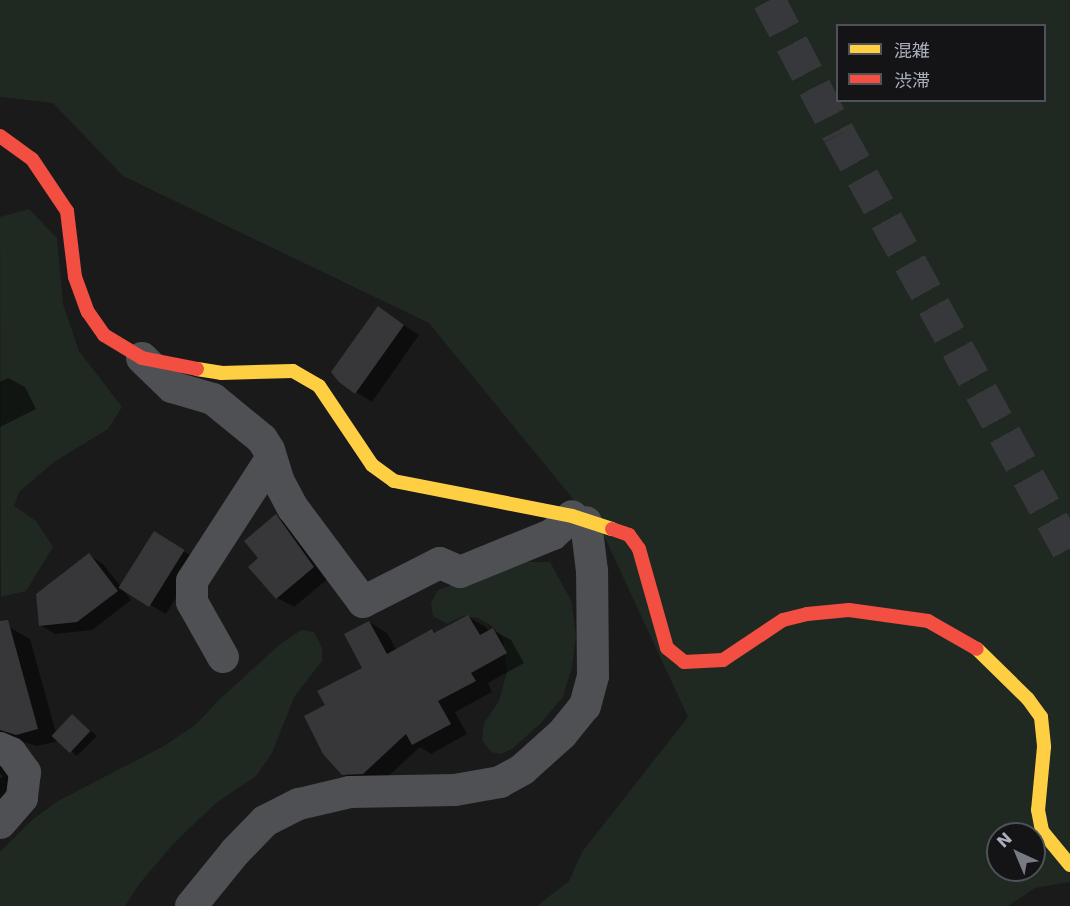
<!DOCTYPE html>
<html>
<head>
<meta charset="utf-8">
<style>
	body { margin:0 }
	#map { position:relative; width:1070px; height:906px; overflow:hidden; background:#1a1a1b; font-family:"DejaVu Sans","Noto Sans JP",sans-serif }
	div>[style] { position:absolute }
	[style*='--x'] { left:calc(var(--x)*1px); top:calc(var(--y)*1px); width:calc(var(--w)*1px); rotate:calc(var(--a)*1deg) }
	.green>* { inset:0; background:#202822 }
	.shadow>* { inset:0; background:#0007 }
	.building>* { inset:0; background:#373739; transform-origin:0 0 }
	.highway-tunnel>* { height:33px; margin-top:-16.5px; transform-origin:0; background:repeating-linear-gradient(90deg,#37383b 0 33px,transparent 0 49px) }
	.street>* { height:32px; margin:-16px; padding:0 16px; transform-origin:16px; border-radius:16px; background:#4e5054 }
	.slow>* { height:14px; margin:-7px; padding:0 7px; transform-origin:7px; border-radius:7px; background:#ffcf43 }
	.jam>* { height:14px; margin:-7px; padding:0 7px; transform-origin:7px; border-radius:7px; background:#f24e42 }
	span { translate:-50% -50%; white-space:nowrap; text-align:center; line-height:1.15; -webkit-text-stroke:4.5px #141417; paint-order:stroke }
	.legend { position:absolute; left:836px; top:24px; width:210px; height:78px; box-sizing:border-box; background:#141417; border:2px solid #505259; margin:0; padding:8px 10px; list-style:none; font-size:18px; color:#abafbc }
	.legend li { display:flex; align-items:center; gap:12px; height:30px }
	.legend b { width:30px; border:2px solid #505259 }
	.north { position:absolute; left:986px; top:822px; width:60px; height:60px; box-sizing:border-box; background:#141417; border:2px solid #505259; border-radius:50%; rotate:316deg; font-size:16px; font-weight:700; line-height:24px; text-align:center; color:#abafbc }
	.north::after { content:''; display:block; margin:auto; width:21px; height:27px; background:#787b84; clip-path:polygon(50% 0,100% 100%,50% 72%,0 100%) }
</style>
</head>
<body>
<div id="map">
	<div class="green">
		<i style="clip-path:polygon(evenodd,0 0,1070px 0,1070px 882px,1035px 888px,1008px 906px,537px 906px,569px 881px,582px 852px,688px 717px,605px 538px,429px 323px,123px 176px,53px 103px,0 97px,0 0,838px 26px,1044px 26px,1044px 100px,838px 100px,838px 26px,0 0,998px 834px,1034px 834px,1034px 870px,998px 870px,998px 834px)"></i>
		<i style="clip-path:polygon(29px 209px,57px 238px,63px 304px,79px 351px,122px 407px,108px 429px,54px 462px,20px 491px,14px 506px,36px 521px,53px 547px,26px 591px,1px 597px,0 217px)"></i>
		<i style="clip-path:polygon(519px 562px,550px 562px,571px 600px,576px 635px,572px 667px,563px 697px,540px 724px,513px 748px,501px 754px,491px 752px,482px 740px,484px 723px,499px 701px,507px 672px,503px 639px,492px 626px,478px 618px,463px 616px,447px 624px,433px 616px,431px 603px,438px 590px)"></i>
		<i style="clip-path:polygon(301px 630px,314px 632px,322px 648px,322px 661px,294px 697px,272px 753px,256px 776px,216px 803px,174px 843px,140px 883px,125px 906px,0 906px,0 852px,32px 820px,58px 801px,164px 746px,195px 725px,220px 699px,279px 645px)"></i>
	</div>
	<div class="shadow">
		<i style="clip-path:polygon(378px 308px,419px 335px,372px 402px,356px 392px)"></i>
		<i style="clip-path:polygon(8px 378px,25px 387px,36px 409px,0 427px,0 382px)"></i>
		<i style="clip-path:polygon(276px 516px,292px 525px,330px 577px,294px 607px,277px 598px,250px 567px,261px 558px)"></i>
		<i style="clip-path:polygon(171px 543px,199px 561px,166px 614px,122px 588px,131px 600px,92px 630px,55px 634px,40px 625px,89px 555px,103px 564px,121px 587px)"></i>
		<i style="clip-path:polygon(468px 617px,486px 627px,489px 632px,493px 630px,511px 640px,524px 663px,488px 683px,492px 692px,455px 712px,467px 734px,431px 754px,420px 747px,381px 783px,362px 785px,343px 774px,327px 706px,364px 669px,369px 622px,387px 633px,397px 651px,432px 630px,436px 633px)"></i>
		<i style="clip-path:polygon(9px 627px,30px 639px,56px 733px,73px 716px,97px 736px,77px 756px,59px 741px,37px 746px,20px 741px,10px 745px,17px 784px,0 807px,0 778px,3px 777px,0 773px,0 630px)"></i>
	</div>
	<div class="building">
		<i style="clip-path:polygon(378px 306px,404px 325px,355px 394px,339px 382px,331px 372px)"></i>
		<i style="clip-path:polygon(276px 514px,314px 567px,276px 599px,248px 567px,258px 558px,244px 541px)"></i>
		<i style="left:154px;top:531px;width:36px;height:67px;rotate:32deg"></i>
		<i style="clip-path:polygon(89px 553px,118px 591px,77px 622px,39px 626px,36px 594px)"></i>
		<i style="clip-path:polygon(468px 615px,480px 635px,493px 628px,507px 653px,471px 673px,476px 681px,438px 701px,451px 724px,412px 745px,406px 734px,363px 774px,342px 775px,323px 754px,304px 716px,325px 705px,317px 691px,362px 668px,344px 634px,369px 621px,387px 654px,432px 629px,434px 633px)"></i>
		<i style="clip-path:polygon(8px 620px,38px 729px,16px 735px,0 730px,0 621px)"></i>
		<i style="left:72px;top:714px;width:25px;height:30px;rotate:43deg"></i>
	</div>
	<div class="highway-tunnel">
		<i style="--x:769;--y:0;--w:151;--a:62.4"></i>
		<i style="--x:839;--y:134;--w:478;--a:61.1"></i>
	</div>
	<div class="street">
		<i style="--x:142;--y:358;--w:42;--a:44"></i>
		<i style="--x:172;--y:387;--w:43;--a:16.3"></i>
		<i style="--x:213;--y:399;--w:63;--a:39.2"></i>
		<i style="--x:262;--y:439;--w:13;--a:58"></i>
		<i style="--x:269;--y:450;--w:34;--a:73"></i>
		<i style="--x:279;--y:482;--w:30;--a:62"></i>
		<i style="--x:293;--y:508;--w:117;--a:53.3"></i>
		<i style="--x:363;--y:602;--w:86;--a:-26.9"></i>
		<i style="--x:440;--y:563;--w:22;--a:24"></i>
		<i style="--x:460;--y:572;--w:100;--a:-22.2"></i>
		<i style="--x:553;--y:534;--w:26;--a:-43"></i>
		<i style="--x:223;--y:657;--w:63;--a:-119.4"></i>
		<i style="--x:192;--y:602;--w:21;--a:-90"></i>
		<i style="--x:192;--y:581;--w:145;--a:-57.1"></i>
		<i style="--x:0;--y:748;--w:12;--a:24"></i>
		<i style="--x:11;--y:753;--w:24;--a:54"></i>
		<i style="--x:25;--y:772;--w:26;--a:97"></i>
		<i style="--x:22;--y:798;--w:33;--a:131"></i>
		<i style="--x:191;--y:906;--w:70;--a:-50.8"></i>
		<i style="--x:235;--y:852;--w:43;--a:-45.9"></i>
		<i style="--x:265;--y:821;--w:38;--a:-27"></i>
		<i style="--x:299;--y:804;--w:52;--a:-13.2"></i>
		<i style="--x:350;--y:792;--w:105;--a:-1.1"></i>
		<i style="--x:455;--y:790;--w:46;--a:-10.1"></i>
		<i style="--x:500;--y:782;--w:26;--a:-29"></i>
		<i style="--x:523;--y:769;--w:52;--a:-41.9"></i>
		<i style="--x:562;--y:734;--w:36;--a:-51"></i>
		<i style="--x:585;--y:706;--w:31;--a:-75"></i>
		<i style="--x:593;--y:676;--w:105;--a:-90.5"></i>
		<i style="--x:592;--y:571;--w:49;--a:-97"></i>
	</div>
	<div class="slow">
		<i style="--x:197;--y:369;--w:24;--a:9"></i>
		<i style="--x:221;--y:373;--w:72;--a:-1.6"></i>
		<i style="--x:293;--y:371;--w:30;--a:30"></i>
		<i style="--x:319;--y:386;--w:95;--a:56.1"></i>
		<i style="--x:372;--y:465;--w:27;--a:36"></i>
		<i style="--x:394;--y:481;--w:181;--a:11.1"></i>
		<i style="--x:572;--y:516;--w:42;--a:18"></i>
		<i style="--x:977;--y:649;--w:71;--a:44.4"></i>
		<i style="--x:1028;--y:699;--w:22;--a:54"></i>
		<i style="--x:1041;--y:717;--w:30;--a:84"></i>
		<i style="--x:1044;--y:747;--w:63;--a:95.4"></i>
		<i style="--x:1038;--y:810;--w:21;--a:79"></i>
		<i style="--x:1042;--y:831;--w:44;--a:50.5"></i>
	</div>
	<div class="jam">
		<i style="--x:0;--y:136;--w:39;--a:36"></i>
		<i style="--x:32;--y:159;--w:63;--a:56.1"></i>
		<i style="--x:67;--y:211;--w:66;--a:83.1"></i>
		<i style="--x:75;--y:277;--w:37;--a:70"></i>
		<i style="--x:88;--y:312;--w:28;--a:55"></i>
		<i style="--x:104;--y:335;--w:44;--a:31.2"></i>
		<i style="--x:142;--y:358;--w:56;--a:11.3"></i>
		<i style="--x:612;--y:529;--w:18;--a:19"></i>
		<i style="--x:629;--y:535;--w:17;--a:54"></i>
		<i style="--x:639;--y:549;--w:103;--a:74.2"></i>
		<i style="--x:667;--y:648;--w:22;--a:39"></i>
		<i style="--x:684;--y:662;--w:39;--a:-3"></i>
		<i style="--x:723;--y:660;--w:72;--a:-33.7"></i>
		<i style="--x:783;--y:620;--w:25;--a:-14"></i>
		<i style="--x:807;--y:614;--w:42;--a:-5.4"></i>
		<i style="--x:849;--y:610;--w:80;--a:7.9"></i>
		<i style="--x:928;--y:621;--w:56;--a:29.7"></i>
	</div>
	<ul class="legend">
	<li><b style="height:8px;background:#ffcf43"></b>混雑</li>
	<li><b style="height:8px;background:#f24e42"></b>渋滞</li>
	</ul>
	<div class="north">N</div>
</div>
</body>
</html>
